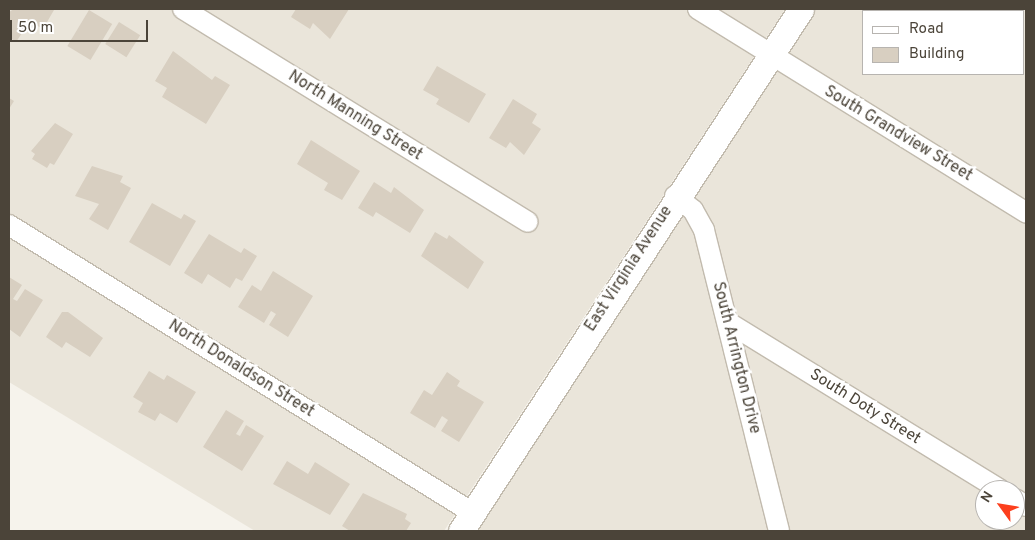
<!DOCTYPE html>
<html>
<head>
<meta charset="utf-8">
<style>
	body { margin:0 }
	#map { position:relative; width:1035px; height:540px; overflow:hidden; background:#f6f3ec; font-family:Overpass,sans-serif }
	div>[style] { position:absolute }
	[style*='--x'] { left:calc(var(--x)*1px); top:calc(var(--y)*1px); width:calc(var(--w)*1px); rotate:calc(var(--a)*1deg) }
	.residential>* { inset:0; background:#eae5da }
	.building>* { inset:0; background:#d8cfc1; transform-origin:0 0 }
	.roads { filter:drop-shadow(1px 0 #c2bbae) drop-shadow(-1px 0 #c2bbae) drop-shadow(0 1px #c2bbae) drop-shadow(0 -1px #c2bbae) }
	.minor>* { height:20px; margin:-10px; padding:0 10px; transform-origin:10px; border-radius:10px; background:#fff }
	.tertiary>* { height:25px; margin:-12.5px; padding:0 12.5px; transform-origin:12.5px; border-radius:12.5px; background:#fff }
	span { translate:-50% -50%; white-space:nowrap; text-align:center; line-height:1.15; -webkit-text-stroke:5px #fff; paint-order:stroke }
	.street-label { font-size:16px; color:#4b4439 }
	.frame { position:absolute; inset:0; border:10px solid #4b4439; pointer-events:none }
	.legend { position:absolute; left:862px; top:10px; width:162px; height:65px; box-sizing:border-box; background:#fff; border:1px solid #b7b4b0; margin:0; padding:6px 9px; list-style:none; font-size:15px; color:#4b4439 }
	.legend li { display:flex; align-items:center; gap:10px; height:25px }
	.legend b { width:25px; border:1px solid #b7b4b0 }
	.north { position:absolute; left:975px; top:480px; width:50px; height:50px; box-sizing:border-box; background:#fff; border:1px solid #b7b4b0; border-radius:50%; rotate:302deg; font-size:14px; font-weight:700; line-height:20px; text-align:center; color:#4b4439 }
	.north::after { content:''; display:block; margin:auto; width:18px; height:22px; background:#fc3f1d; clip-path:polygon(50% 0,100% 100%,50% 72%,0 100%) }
	.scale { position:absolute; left:10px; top:20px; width:138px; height:22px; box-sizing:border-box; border:2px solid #4b4439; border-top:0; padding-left:6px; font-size:15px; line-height:18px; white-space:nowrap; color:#4b4439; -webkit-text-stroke:4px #fff; paint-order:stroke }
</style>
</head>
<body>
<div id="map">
	<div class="residential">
		<i style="clip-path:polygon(9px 9px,785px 9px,444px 531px,255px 531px,9px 382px)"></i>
		<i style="clip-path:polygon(evenodd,801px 9px,1026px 9px,1026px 531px,461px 531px,801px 9px,864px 11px,1024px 11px,1024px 74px,864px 74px,864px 11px,801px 9px,985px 490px,1015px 490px,1015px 520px,985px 520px,985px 490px)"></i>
	</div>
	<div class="building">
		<i style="clip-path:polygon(14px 9px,52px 9px,54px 10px,43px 29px,34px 24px,31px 30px,26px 27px,16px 42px,9px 37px,9px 12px)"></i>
		<i style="clip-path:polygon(296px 9px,349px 9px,330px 39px,313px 23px,310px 29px,291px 17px)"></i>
		<i style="left:89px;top:10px;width:27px;height:42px;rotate:31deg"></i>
		<i style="left:119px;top:22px;width:25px;height:26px;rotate:32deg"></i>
		<i style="clip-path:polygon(173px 51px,212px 80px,215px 76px,230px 85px,206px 124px,162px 97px,167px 88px,155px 81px)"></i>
		<i style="clip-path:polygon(437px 66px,486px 94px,469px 123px,436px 104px,439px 99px,423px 90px)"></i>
		<i style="clip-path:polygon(9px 98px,14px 101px,9px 109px)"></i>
		<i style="clip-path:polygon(513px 99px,537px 114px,532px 123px,541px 129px,524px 155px,510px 142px,506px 148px,489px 138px)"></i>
		<i style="clip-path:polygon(55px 123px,73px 134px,54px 165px,50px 163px,47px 168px,32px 159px,35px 154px,31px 151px)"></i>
		<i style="clip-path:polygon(311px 140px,360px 171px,342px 200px,324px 190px,328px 183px,297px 164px)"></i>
		<i style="clip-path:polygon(92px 166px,123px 176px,120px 182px,131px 188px,108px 230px,89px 219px,99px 204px,75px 196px)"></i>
		<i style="clip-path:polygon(374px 182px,391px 193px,394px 187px,424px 210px,410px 233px,376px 212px,373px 217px,358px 208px)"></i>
		<i style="clip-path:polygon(152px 203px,181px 219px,184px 214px,196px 221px,170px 266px,129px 242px)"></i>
		<i style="clip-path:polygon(435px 232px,447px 239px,449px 235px,484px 262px,468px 289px,421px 256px)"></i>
		<i style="clip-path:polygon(209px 234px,241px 253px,244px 248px,257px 256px,242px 281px,236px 278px,230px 288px,208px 274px,202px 284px,184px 273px)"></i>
		<i style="clip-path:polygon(273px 271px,313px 296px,288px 337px,269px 325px,276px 314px,271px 311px,264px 323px,238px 307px,252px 285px,261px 291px)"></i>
		<i style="clip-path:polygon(9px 277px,22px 285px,13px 299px,17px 301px,25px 289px,43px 300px,20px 337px,9px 329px)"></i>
		<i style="clip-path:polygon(62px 312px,68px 312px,103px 338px,90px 357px,66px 342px,62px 348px,46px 337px)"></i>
		<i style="clip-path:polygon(149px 371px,164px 380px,167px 375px,196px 392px,177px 423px,160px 413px,155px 421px,138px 412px,143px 403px,133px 397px)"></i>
		<i style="clip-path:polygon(447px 372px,460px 381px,457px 386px,484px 402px,459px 442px,441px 431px,448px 420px,442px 416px,435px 428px,410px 413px,424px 390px,432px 395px)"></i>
		<i style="clip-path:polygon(226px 410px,244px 421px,236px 434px,240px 436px,246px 425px,264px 436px,242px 471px,203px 447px)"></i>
		<i style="clip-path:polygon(287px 461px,308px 474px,315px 462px,350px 484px,330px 515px,273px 484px)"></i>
		<i style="clip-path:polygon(363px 493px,407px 514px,405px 519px,411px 523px,406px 531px,350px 531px,342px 526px)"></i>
	</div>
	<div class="roads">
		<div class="minor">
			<i style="--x:183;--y:9;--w:405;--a:31.7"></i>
			<i style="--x:698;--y:9;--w:386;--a:31.8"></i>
			<i style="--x:675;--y:196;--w:23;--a:38"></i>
			<i style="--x:693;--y:210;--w:23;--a:61"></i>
			<i style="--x:704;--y:230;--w:310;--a:76"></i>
			<i style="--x:9;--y:225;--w:546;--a:31.83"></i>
			<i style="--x:729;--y:323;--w:318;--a:31.6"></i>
			<i style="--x:1015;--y:499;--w:13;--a:32"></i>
		</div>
		<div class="tertiary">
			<i style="--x:461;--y:531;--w:623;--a:-56.92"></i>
		</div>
	</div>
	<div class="street-label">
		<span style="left:355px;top:116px;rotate:32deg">North Manning Street</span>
		<span style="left:898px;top:134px;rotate:31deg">South Grandview Street</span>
		<span style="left:629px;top:269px;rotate:-57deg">East Virginia Avenue</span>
		<span style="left:736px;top:358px;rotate:76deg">South Arrington Drive</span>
		<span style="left:241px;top:369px;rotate:32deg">North Donaldson Street</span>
		<span style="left:865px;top:407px;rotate:32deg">South Doty Street</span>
	</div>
	<div class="frame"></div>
	<ul class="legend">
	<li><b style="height:6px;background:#fff"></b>Road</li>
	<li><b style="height:14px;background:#d8cfc1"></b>Building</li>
	</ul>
	<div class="north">N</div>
	<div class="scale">50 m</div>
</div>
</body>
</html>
